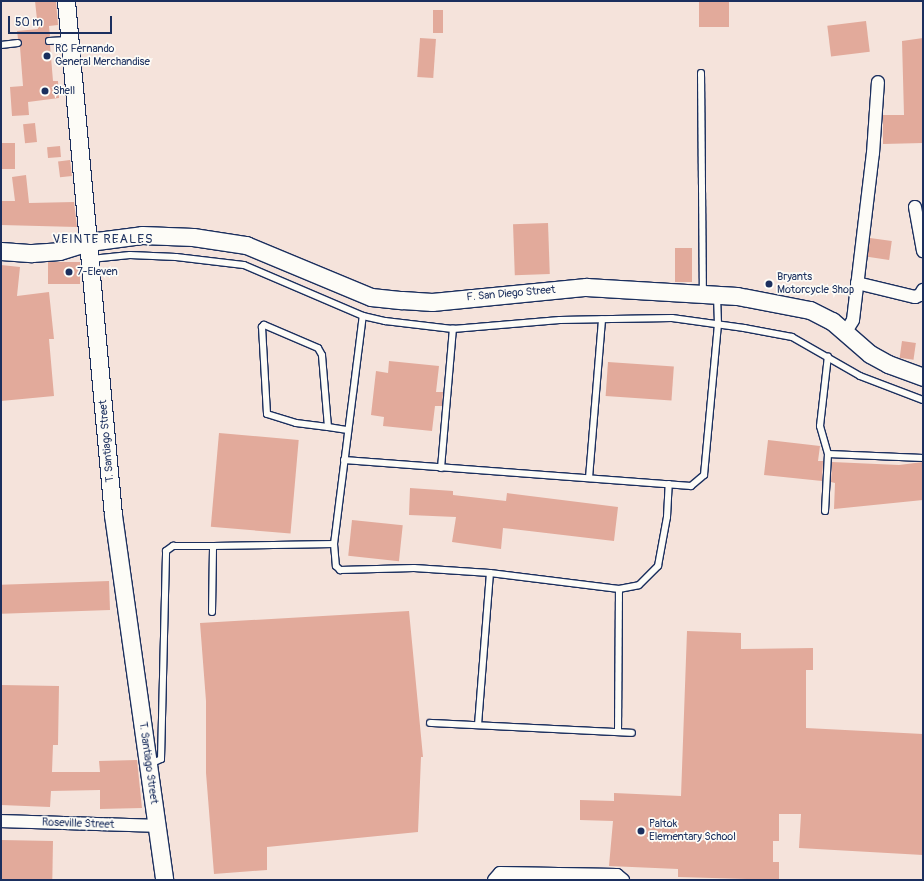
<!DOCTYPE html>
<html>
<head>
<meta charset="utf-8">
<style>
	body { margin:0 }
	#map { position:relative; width:924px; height:881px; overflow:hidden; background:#f5e3db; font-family:Pangolin,sans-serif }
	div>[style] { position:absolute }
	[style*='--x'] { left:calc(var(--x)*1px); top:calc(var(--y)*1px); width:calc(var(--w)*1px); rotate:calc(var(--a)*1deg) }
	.building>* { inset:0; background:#e2aa9b; transform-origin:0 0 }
	.roads { filter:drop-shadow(1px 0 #1b2f5e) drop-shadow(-1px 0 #1b2f5e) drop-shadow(0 1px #1b2f5e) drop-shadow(0 -1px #1b2f5e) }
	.lane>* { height:6px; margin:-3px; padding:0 3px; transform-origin:3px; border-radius:3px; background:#fdfcf7 }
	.street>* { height:12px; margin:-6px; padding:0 6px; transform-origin:6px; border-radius:6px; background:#fdfcf7 }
	.secondary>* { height:17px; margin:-8.5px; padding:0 8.5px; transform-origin:8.5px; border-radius:8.5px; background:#fdfcf7 }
	.dots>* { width:11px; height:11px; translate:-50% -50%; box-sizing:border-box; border:2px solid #fdfcf7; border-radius:50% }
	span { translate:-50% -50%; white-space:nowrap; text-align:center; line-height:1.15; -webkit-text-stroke:3.5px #fdfcf7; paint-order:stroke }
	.poi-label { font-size:11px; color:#1b2f5e }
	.left { translate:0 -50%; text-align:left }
	.street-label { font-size:11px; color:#1b2f5e }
	.quarter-label { font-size:13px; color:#1b2f5e; letter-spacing:1px }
	.frame { position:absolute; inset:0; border:2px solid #1b2f5e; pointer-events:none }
	.scale { position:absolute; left:8px; top:16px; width:104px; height:18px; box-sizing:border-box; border:2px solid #1b2f5e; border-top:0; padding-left:5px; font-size:12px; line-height:14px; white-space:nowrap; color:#1b2f5e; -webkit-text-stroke:3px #fdfcf7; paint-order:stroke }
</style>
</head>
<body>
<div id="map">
	<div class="building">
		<i style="clip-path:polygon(35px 1px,56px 1px,58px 25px,49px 26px,50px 36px,45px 41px,50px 45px,53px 81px,58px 81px,59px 98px,28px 102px,29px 115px,12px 116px,10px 87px,23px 86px,20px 47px,22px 43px,18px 39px,17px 31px,38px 29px)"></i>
		<i style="left:699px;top:1px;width:30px;height:26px"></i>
		<i style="left:433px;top:10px;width:10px;height:23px"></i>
		<i style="left:866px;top:21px;width:31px;height:39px;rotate:83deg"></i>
		<i style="left:420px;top:38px;width:16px;height:39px;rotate:4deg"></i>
		<i style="clip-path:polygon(923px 38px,923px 143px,883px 144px,883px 115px,904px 115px,902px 41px)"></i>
		<i style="left:35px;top:123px;width:19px;height:12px;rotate:84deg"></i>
		<i style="left:1px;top:143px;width:14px;height:26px"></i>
		<i style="left:60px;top:146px;width:11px;height:13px;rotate:85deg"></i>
		<i style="left:70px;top:160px;width:16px;height:12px;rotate:83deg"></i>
		<i style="clip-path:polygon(26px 175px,29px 203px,74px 202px,77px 227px,1px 225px,1px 201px,15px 201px,12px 177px)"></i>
		<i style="left:548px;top:223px;width:51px;height:35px;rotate:88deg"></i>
		<i style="left:870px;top:238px;width:22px;height:19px;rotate:8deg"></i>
		<i style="left:675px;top:248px;width:17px;height:34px"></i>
		<i style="left:48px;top:262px;width:32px;height:22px"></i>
		<i style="clip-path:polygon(1px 265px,20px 267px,17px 296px,49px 292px,54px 339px,49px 339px,54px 396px,1px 401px)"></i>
		<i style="left:902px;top:341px;width:14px;height:17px;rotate:8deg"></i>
		<i style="clip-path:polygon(389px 361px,439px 366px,436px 392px,443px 392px,442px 406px,435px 406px,432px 431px,383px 426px,384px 417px,371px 415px,376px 371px,388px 373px)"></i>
		<i style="left:608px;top:362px;width:66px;height:34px;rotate:4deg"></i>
		<i style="left:219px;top:433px;width:80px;height:94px;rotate:5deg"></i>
		<i style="clip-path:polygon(768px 440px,820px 446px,818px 461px,823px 461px,822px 481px,764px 475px)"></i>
		<i style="clip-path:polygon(832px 462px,899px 465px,923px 462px,923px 500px,834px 509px,835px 483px,831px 482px)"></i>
		<i style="clip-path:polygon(410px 488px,453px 491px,453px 495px,506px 501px,507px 493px,618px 507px,614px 541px,503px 528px,501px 549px,452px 542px,456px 517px,409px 515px)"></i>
		<i style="left:352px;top:520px;width:51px;height:36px;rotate:6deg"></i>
		<i style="left:109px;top:581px;width:29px;height:108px;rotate:88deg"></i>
		<i style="clip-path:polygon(409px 611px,423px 757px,421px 757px,418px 832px,267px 847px,267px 870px,214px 874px,206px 773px,206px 701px,200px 623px)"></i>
		<i style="clip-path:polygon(687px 631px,741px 633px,741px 649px,813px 648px,813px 670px,806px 670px,806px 728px,923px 734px,923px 855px,799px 848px,801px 814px,779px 814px,779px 841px,773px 841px,773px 862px,779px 862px,779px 880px,678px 877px,678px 869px,609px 866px,613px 821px,580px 820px,580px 800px,614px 801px,614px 793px,681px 796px)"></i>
		<i style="clip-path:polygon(1px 685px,59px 686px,58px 745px,53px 745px,52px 772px,100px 772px,99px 761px,137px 760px,142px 808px,100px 809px,100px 790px,51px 791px,50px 807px,1px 805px)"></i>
		<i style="left:1px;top:840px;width:52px;height:40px;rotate:1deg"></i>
	</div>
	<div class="roads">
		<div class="lane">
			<i style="--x:49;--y:41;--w:20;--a:-3"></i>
			<i style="--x:1;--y:45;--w:17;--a:-7"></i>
			<i style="--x:701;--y:73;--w:219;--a:89.5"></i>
			<i style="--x:91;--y:259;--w:39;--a:-6"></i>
			<i style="--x:130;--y:255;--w:46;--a:2.5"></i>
			<i style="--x:176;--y:257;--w:68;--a:6.7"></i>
			<i style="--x:244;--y:265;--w:129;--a:23.2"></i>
			<i style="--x:363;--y:316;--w:23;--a:13"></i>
			<i style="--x:385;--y:321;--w:68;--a:6.7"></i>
			<i style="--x:453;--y:329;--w:107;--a:-4.8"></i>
			<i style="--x:560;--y:320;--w:112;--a:-1"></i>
			<i style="--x:672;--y:318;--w:73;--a:7.9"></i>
			<i style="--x:744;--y:328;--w:49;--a:10.6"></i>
			<i style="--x:792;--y:337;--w:78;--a:29.8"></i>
			<i style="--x:860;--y:376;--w:67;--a:20.9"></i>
			<i style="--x:328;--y:427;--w:72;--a:-94.8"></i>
			<i style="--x:322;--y:355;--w:8;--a:-120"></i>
			<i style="--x:318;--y:348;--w:59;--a:-156.9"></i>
			<i style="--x:264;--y:325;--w:3;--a:135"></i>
			<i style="--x:262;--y:327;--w:87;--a:86.7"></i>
			<i style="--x:267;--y:414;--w:30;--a:17"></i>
			<i style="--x:296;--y:423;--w:32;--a:7"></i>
			<i style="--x:328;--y:427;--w:20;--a:9"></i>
			<i style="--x:828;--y:454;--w:95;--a:2.4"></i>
			<i style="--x:344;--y:460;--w:348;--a:4.3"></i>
			<i style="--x:691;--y:486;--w:17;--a:-40"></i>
			<i style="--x:704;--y:475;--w:152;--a:-84.7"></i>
			<i style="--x:718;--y:324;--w:29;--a:-92"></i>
			<i style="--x:441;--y:468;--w:140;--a:-85.1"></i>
			<i style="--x:589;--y:478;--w:159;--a:-85.3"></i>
			<i style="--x:825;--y:511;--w:57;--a:-87"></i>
			<i style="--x:828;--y:454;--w:29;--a:-106"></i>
			<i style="--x:820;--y:426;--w:70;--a:-83.5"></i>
			<i style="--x:334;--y:544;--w:230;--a:-82.8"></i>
			<i style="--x:212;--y:612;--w:66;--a:-89.1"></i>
			<i style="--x:213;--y:546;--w:121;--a:-0.9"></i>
			<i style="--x:334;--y:544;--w:22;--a:85"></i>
			<i style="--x:336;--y:566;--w:6;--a:45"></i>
			<i style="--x:340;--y:570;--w:74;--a:-1.5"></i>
			<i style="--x:414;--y:568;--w:76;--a:3.8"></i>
			<i style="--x:490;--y:573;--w:130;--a:7.1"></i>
			<i style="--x:619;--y:589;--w:20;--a:-11"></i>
			<i style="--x:639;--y:585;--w:27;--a:-45"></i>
			<i style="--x:658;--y:566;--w:50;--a:-79.6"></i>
			<i style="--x:667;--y:517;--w:33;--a:-87"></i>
			<i style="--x:430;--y:723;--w:202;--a:2.8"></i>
			<i style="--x:478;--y:725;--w:152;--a:-85.5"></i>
			<i style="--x:618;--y:732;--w:143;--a:-89.6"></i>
			<i style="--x:150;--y:764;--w:12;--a:-24"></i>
			<i style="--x:161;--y:759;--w:208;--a:-88.6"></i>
			<i style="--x:166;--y:551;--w:9;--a:-36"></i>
			<i style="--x:173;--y:546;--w:40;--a:0"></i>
		</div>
		<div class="street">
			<i style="--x:915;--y:207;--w:45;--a:79.7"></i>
			<i style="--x:857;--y:283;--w:60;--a:13.6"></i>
			<i style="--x:915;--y:297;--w:5;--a:-22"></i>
			<i style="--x:920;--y:295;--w:6;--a:-59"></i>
			<i style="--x:845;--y:333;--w:15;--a:-58"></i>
			<i style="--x:853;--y:320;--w:168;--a:-83.2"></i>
			<i style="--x:873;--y:153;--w:71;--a:-86"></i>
			<i style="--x:1;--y:821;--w:155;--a:1.8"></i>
			<i style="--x:494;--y:880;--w:9;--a:-49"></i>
			<i style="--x:500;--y:873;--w:117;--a:1"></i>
			<i style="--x:617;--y:875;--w:8;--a:40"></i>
		</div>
		<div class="secondary">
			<i style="--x:66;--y:1;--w:516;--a:84.78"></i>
			<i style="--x:113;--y:515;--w:369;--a:82"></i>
			<i style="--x:1;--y:251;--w:31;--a:4"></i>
			<i style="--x:32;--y:253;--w:27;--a:-4"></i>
			<i style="--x:59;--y:251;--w:31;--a:-17"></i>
			<i style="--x:89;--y:242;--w:53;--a:-7.5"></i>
			<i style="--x:142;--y:235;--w:51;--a:2.2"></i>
			<i style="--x:193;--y:237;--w:54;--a:8.6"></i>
			<i style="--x:246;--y:245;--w:135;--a:22.6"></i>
			<i style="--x:371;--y:297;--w:31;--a:6"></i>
			<i style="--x:402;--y:300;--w:30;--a:4"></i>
			<i style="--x:432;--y:302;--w:155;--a:-5.6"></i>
			<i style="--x:586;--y:287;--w:151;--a:3.4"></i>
			<i style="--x:737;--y:296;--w:74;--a:10.9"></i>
			<i style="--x:810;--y:310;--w:25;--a:27"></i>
			<i style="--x:832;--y:321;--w:50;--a:41"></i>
			<i style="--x:870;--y:354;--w:21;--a:29"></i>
			<i style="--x:888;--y:364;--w:37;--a:20"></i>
		</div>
	</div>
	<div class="dots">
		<i style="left:47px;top:56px;background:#1b2f5e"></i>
		<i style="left:45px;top:91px;background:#1b2f5e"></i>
		<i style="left:69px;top:272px;background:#1b2f5e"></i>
		<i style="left:769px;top:284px;background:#1b2f5e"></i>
		<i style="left:641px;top:831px;background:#1b2f5e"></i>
	</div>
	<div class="poi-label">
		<span class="left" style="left:55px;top:56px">RC Fernando<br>General Merchandise</span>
		<span class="left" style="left:53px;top:91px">Shell</span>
		<span class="left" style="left:77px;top:272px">7-Eleven</span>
		<span class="left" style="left:777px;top:284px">Bryants<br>Motorcycle Shop</span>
		<span class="left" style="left:649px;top:831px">Paltok<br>Elementary School</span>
	</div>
	<div class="street-label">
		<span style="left:511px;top:294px;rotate:-5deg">F. San Diego Street</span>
		<span style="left:107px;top:441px;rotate:-95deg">T. Santiago Street</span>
		<span style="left:148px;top:763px;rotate:82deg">T. Santiago Street</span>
		<span style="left:78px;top:824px;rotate:2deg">Roseville Street</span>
	</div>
	<div class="quarter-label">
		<span style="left:103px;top:239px">VEINTE REALES</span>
	</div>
	<div class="frame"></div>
	<div class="scale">50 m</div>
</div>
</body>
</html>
